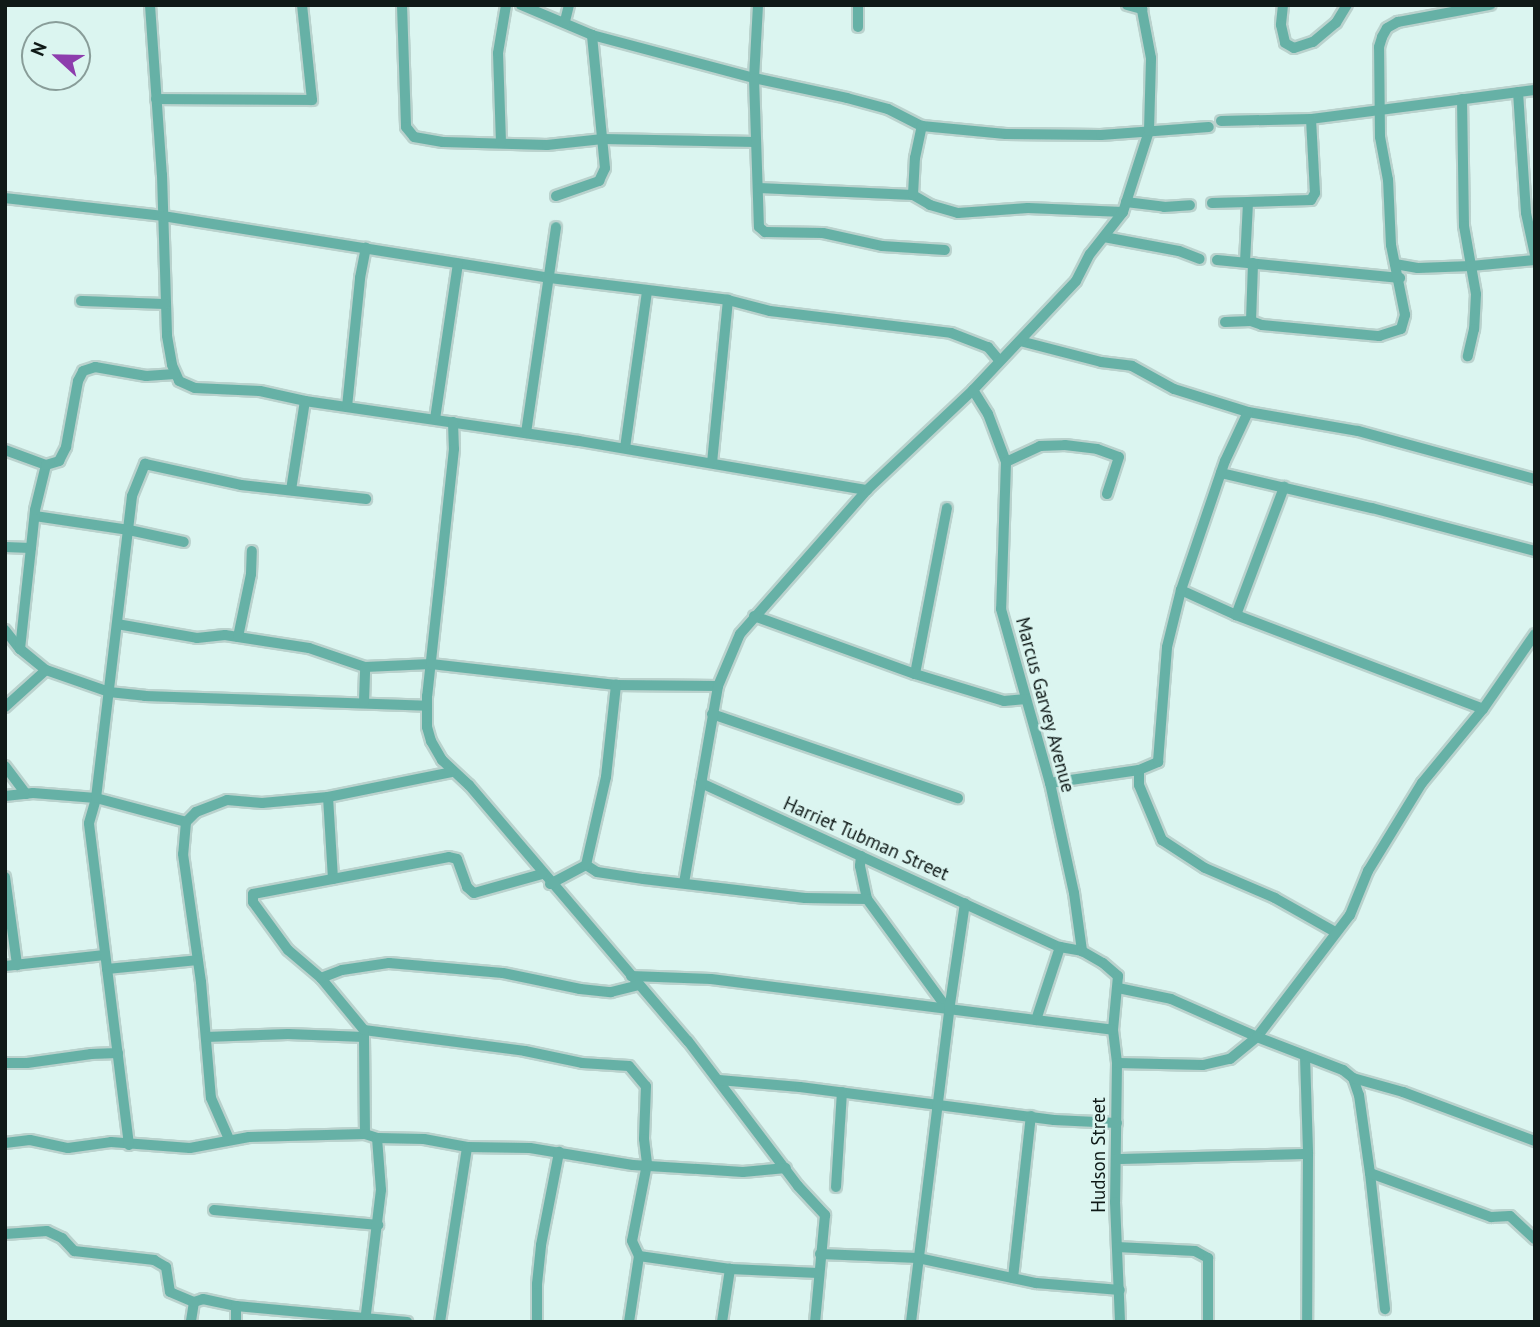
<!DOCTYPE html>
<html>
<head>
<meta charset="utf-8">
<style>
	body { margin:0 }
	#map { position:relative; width:1540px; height:1327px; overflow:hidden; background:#dbf5f0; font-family:"PT Sans",sans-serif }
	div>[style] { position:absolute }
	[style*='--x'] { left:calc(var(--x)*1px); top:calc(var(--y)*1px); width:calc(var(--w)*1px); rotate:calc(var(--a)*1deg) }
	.roads { filter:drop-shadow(2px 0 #bad2cd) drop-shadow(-2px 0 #bad2cd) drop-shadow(0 2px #bad2cd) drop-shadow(0 -2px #bad2cd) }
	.minor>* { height:10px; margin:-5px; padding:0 5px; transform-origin:5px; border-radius:5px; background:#66b1a6 }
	span { translate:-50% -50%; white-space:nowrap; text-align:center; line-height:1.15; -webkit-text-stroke:5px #dbf5f0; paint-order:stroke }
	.street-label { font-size:19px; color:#0f1917 }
	.frame { position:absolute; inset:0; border:7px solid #0f1917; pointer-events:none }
	.north { position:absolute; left:21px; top:21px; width:70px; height:70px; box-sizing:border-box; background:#dbf5f0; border:2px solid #899d99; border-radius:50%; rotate:292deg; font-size:19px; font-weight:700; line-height:28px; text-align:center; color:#0f1917 }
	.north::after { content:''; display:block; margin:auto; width:24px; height:32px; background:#8d3dad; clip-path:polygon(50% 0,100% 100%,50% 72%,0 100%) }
</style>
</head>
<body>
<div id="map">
	<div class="roads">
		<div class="minor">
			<i style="--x:150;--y:5;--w:170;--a:86"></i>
			<i style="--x:162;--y:175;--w:161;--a:88.2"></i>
			<i style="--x:167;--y:336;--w:29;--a:80"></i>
			<i style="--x:172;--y:365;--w:17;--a:66"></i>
			<i style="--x:179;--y:381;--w:17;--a:24"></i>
			<i style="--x:195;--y:388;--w:65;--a:2.6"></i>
			<i style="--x:260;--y:391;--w:46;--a:12.5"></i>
			<i style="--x:305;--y:401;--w:277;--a:8.3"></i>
			<i style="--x:579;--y:441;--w:292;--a:9.7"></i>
			<i style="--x:402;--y:5;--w:122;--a:88.1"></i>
			<i style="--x:406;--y:127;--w:13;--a:51"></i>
			<i style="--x:414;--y:137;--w:29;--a:10"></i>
			<i style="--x:443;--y:142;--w:104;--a:1.7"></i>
			<i style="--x:547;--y:145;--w:56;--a:-6.1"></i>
			<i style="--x:603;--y:139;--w:153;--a:1.1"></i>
			<i style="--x:521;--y:5;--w:77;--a:22.9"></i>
			<i style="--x:592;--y:35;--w:168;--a:14.9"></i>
			<i style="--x:754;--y:78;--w:95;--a:12.1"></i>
			<i style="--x:847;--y:98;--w:42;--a:15"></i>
			<i style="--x:888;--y:109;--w:38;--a:27"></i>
			<i style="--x:922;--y:126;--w:84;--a:5.4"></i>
			<i style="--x:1006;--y:134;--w:95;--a:0.6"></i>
			<i style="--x:1101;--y:135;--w:108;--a:-4.2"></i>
			<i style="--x:758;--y:5;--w:73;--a:93.1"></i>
			<i style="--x:754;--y:78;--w:149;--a:88.1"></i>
			<i style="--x:759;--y:227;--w:8;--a:40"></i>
			<i style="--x:765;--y:232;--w:58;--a:1"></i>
			<i style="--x:823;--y:233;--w:60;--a:12.4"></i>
			<i style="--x:882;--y:246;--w:63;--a:3.6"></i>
			<i style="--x:1127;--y:5;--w:16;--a:15"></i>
			<i style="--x:1283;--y:5;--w:20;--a:96"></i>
			<i style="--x:1281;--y:25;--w:18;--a:77"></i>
			<i style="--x:1285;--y:43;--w:10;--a:29"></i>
			<i style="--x:1294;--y:48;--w:20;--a:-18"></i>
			<i style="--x:1313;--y:42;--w:30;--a:-40"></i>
			<i style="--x:1336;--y:23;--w:21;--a:-59"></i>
			<i style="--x:565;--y:21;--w:16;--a:-76"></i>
			<i style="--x:858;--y:27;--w:22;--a:-90"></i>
			<i style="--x:1518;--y:92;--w:121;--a:86.2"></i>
			<i style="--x:1526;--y:213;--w:43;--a:77.9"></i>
			<i style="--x:156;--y:99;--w:156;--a:0.4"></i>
			<i style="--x:312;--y:100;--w:96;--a:-96"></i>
			<i style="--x:1462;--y:99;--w:127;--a:89.1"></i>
			<i style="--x:1464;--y:226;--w:69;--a:80"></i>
			<i style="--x:1476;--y:294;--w:35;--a:93"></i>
			<i style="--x:1474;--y:329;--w:28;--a:103"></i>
			<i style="--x:1221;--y:121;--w:90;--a:-1.3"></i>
			<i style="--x:1311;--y:119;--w:226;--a:-7.4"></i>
			<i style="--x:501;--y:143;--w:90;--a:-91.9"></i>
			<i style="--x:498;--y:53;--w:49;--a:-80.5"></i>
			<i style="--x:759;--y:188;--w:154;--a:2.6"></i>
			<i style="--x:913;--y:195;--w:20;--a:30"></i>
			<i style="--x:930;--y:205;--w:29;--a:16"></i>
			<i style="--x:958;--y:213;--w:70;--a:-4.1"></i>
			<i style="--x:1028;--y:208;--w:95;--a:2.4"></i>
			<i style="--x:913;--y:195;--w:37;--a:-87"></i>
			<i style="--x:915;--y:158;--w:33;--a:-78"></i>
			<i style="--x:556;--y:196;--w:46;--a:-19.2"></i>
			<i style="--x:599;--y:181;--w:14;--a:-65"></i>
			<i style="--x:605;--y:168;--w:134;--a:-95.6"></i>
			<i style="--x:5;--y:198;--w:159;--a:6.5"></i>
			<i style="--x:163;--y:216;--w:392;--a:9.1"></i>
			<i style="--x:550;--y:278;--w:179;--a:7"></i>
			<i style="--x:728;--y:300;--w:43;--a:14.7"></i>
			<i style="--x:770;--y:311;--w:182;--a:6.9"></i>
			<i style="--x:951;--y:333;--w:40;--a:21"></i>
			<i style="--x:988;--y:347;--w:17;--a:50"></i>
			<i style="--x:1126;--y:202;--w:38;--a:7"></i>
			<i style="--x:1164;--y:207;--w:26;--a:-4"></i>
			<i style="--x:1212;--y:203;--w:99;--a:-1.7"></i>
			<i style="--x:1311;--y:200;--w:8;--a:-60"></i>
			<i style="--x:1315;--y:193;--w:74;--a:-93.1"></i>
			<i style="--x:1104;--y:237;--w:76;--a:10.6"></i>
			<i style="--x:1179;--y:251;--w:22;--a:21"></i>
			<i style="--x:1217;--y:260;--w:184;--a:5.6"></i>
			<i style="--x:1245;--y:262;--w:59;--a:-87.1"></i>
			<i style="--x:1395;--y:264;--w:23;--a:10"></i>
			<i style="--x:1418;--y:268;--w:53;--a:-2.2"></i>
			<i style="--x:1471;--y:266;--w:64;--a:-5.4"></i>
			<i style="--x:81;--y:301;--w:85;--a:2"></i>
			<i style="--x:1251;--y:321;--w:58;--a:-88"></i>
			<i style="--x:1225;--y:322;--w:26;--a:-2"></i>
			<i style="--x:1251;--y:321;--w:12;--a:20"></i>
			<i style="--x:1262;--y:325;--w:118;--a:5.4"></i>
			<i style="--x:1379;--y:336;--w:23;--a:-18"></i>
			<i style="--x:1401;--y:329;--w:15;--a:-74"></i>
			<i style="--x:1405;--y:315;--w:71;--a:-101.3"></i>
			<i style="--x:1391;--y:245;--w:65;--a:-92.6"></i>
			<i style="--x:1388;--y:180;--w:44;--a:-100.5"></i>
			<i style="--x:1380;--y:137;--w:90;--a:-90.6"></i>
			<i style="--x:1379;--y:47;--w:10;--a:-73"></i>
			<i style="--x:1382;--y:37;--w:10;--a:-61"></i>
			<i style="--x:1387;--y:28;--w:13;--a:-29"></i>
			<i style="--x:1398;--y:22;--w:94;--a:-10.5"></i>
			<i style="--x:1020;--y:341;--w:84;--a:14.5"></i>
			<i style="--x:1101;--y:362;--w:31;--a:7"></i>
			<i style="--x:1132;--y:366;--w:48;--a:28.7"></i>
			<i style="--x:1174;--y:389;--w:77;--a:17.3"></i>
			<i style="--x:1248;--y:412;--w:112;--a:9.8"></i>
			<i style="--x:1358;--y:431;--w:183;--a:15.2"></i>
			<i style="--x:973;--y:390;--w:28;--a:58"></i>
			<i style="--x:988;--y:414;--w:51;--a:69.4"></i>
			<i style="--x:1006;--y:462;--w:147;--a:91.9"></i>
			<i style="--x:1001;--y:609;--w:181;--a:74.3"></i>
			<i style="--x:1050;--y:783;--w:113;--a:77.7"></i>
			<i style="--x:1074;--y:893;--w:59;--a:82.1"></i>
			<i style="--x:347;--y:407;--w:130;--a:-84.2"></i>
			<i style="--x:360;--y:278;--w:31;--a:-79"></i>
			<i style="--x:435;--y:419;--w:157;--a:-81.6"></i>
			<i style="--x:453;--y:422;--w:27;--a:88"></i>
			<i style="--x:454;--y:449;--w:248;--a:96.2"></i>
			<i style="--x:427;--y:696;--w:31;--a:90"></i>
			<i style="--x:427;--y:727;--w:15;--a:74"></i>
			<i style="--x:431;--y:741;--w:22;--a:60"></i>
			<i style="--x:442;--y:760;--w:37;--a:43"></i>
			<i style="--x:469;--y:785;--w:337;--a:49.5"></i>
			<i style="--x:688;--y:1041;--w:182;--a:52.8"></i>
			<i style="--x:798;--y:1186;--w:40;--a:47"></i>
			<i style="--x:825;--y:1215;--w:107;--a:95.3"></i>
			<i style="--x:526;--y:433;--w:208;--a:-81.7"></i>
			<i style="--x:625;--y:448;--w:158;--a:-82"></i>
			<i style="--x:5;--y:450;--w:44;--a:20.1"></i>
			<i style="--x:1006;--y:462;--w:38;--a:-25"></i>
			<i style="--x:1040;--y:446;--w:25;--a:-2"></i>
			<i style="--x:1065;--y:445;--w:32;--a:7"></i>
			<i style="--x:1097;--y:449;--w:23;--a:20"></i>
			<i style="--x:1119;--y:457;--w:39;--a:108"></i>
			<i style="--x:712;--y:463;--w:164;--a:-84.4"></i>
			<i style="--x:1221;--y:473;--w:155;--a:13.1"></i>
			<i style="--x:1372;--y:508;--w:169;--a:14.8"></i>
			<i style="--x:291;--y:490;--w:90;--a:-81.1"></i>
			<i style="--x:35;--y:516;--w:95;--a:8.5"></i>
			<i style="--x:129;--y:530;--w:56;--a:12.3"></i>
			<i style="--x:5;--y:547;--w:26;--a:2"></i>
			<i style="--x:1181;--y:590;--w:60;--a:24.4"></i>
			<i style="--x:1236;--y:615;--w:264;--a:20.8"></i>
			<i style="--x:1236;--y:615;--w:137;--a:-69.4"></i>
			<i style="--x:754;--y:616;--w:171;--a:19.8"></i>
			<i style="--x:915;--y:674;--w:93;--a:16.9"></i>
			<i style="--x:1004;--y:701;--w:22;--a:-5"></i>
			<i style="--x:117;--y:624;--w:81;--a:9.9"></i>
			<i style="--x:197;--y:638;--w:28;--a:-6"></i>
			<i style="--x:225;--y:635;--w:85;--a:8.8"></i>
			<i style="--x:309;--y:648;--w:59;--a:18.7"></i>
			<i style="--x:365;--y:667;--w:66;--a:-2.6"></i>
			<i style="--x:431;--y:664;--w:186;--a:6.5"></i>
			<i style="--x:616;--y:685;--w:102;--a:0.6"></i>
			<i style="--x:5;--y:630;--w:24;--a:52"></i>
			<i style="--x:20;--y:649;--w:33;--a:39"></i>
			<i style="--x:46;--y:670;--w:67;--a:19.2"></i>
			<i style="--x:109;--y:692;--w:36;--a:6"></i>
			<i style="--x:145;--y:696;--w:282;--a:2"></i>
			<i style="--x:238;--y:637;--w:64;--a:-78.3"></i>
			<i style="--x:251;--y:574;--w:23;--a:-88"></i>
			<i style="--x:20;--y:649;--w:140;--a:-83.8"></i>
			<i style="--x:35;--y:510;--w:46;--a:-76.3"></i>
			<i style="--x:46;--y:465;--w:14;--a:-17"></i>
			<i style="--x:59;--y:461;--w:16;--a:-63"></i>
			<i style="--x:66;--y:447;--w:67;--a:-79.7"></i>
			<i style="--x:78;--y:381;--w:11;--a:-63"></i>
			<i style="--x:83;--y:371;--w:13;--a:-18"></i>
			<i style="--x:95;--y:367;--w:52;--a:10"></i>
			<i style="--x:146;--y:376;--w:29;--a:-4"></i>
			<i style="--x:915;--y:674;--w:169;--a:-79.1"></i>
			<i style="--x:364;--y:702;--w:35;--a:-88"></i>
			<i style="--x:5;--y:707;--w:55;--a:-42.1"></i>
			<i style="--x:712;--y:714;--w:260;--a:18.9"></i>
			<i style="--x:5;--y:766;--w:35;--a:53"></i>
			<i style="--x:1139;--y:770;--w:15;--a:90"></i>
			<i style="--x:1139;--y:785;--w:60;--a:67.3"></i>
			<i style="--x:1162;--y:840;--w:51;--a:33.1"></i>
			<i style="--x:1205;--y:868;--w:76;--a:23.2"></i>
			<i style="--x:1275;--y:898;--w:69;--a:29.5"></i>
			<i style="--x:701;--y:783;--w:395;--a:24.6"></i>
			<i style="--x:1060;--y:947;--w:22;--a:10"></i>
			<i style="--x:1082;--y:951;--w:24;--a:30"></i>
			<i style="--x:1103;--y:963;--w:20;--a:41"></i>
			<i style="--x:1118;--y:976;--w:54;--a:95.3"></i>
			<i style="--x:1113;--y:1030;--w:33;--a:83"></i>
			<i style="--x:1117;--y:1063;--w:139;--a:90.8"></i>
			<i style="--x:1115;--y:1202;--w:120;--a:87.6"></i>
			<i style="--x:1050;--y:783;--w:90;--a:-8.3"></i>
			<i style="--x:1139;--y:770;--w:21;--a:-23"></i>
			<i style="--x:1158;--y:762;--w:115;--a:-85.5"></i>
			<i style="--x:1167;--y:647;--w:59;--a:-76.2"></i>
			<i style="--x:1181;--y:590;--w:136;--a:-71.2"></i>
			<i style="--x:1225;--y:461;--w:54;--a:-64.9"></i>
			<i style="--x:5;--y:796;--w:28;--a:-6"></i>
			<i style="--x:33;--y:793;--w:63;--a:4.5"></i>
			<i style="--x:96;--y:798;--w:93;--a:14.9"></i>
			<i style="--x:186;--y:822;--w:14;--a:-45"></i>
			<i style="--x:196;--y:812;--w:33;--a:-21"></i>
			<i style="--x:227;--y:800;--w:35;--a:5"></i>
			<i style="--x:262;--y:803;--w:66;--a:-5.2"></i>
			<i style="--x:328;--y:797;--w:126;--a:-11.4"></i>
			<i style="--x:328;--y:797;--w:82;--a:86.5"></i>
			<i style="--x:186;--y:822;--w:32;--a:95"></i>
			<i style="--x:183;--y:854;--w:129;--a:82"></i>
			<i style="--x:201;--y:982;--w:116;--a:85.1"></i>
			<i style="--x:211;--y:1098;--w:45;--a:66.3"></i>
			<i style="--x:861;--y:856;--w:10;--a:96"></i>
			<i style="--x:860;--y:866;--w:34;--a:78"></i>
			<i style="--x:867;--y:899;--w:139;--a:53.8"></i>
			<i style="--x:586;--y:865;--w:13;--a:32"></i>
			<i style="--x:597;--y:872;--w:47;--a:8.7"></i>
			<i style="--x:643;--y:879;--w:163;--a:6.7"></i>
			<i style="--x:805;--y:898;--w:62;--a:0.9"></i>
			<i style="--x:5;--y:877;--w:89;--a:82.2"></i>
			<i style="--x:684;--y:883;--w:200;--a:-80.2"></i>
			<i style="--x:718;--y:686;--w:56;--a:-67.1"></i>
			<i style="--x:740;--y:634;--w:192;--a:-48.6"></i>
			<i style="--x:867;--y:490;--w:146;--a:-43.3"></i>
			<i style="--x:973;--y:390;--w:150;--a:-46.6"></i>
			<i style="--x:1076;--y:281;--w:30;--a:-63"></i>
			<i style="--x:1090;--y:254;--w:53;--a:-51.8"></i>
			<i style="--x:1123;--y:212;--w:85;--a:-72.2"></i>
			<i style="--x:1149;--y:131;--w:73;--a:-88.4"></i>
			<i style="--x:1151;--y:58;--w:54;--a:-100.7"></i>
			<i style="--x:550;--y:884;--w:41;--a:-27.8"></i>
			<i style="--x:586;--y:865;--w:90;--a:-77.2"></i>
			<i style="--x:606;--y:777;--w:93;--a:-83.8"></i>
			<i style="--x:5;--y:966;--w:100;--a:-6.3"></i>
			<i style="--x:107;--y:969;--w:91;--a:-5.6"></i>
			<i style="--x:631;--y:976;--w:80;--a:2.1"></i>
			<i style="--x:711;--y:979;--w:405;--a:7.2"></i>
			<i style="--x:321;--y:978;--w:22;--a:-21"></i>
			<i style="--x:342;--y:970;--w:48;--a:-8.5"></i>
			<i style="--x:389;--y:963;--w:114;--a:5"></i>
			<i style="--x:503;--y:973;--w:79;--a:11.7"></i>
			<i style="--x:580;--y:989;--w:31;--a:6"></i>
			<i style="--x:611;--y:992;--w:29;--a:-14"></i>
			<i style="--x:1118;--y:988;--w:54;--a:11.7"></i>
			<i style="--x:1171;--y:999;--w:94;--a:23.8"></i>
			<i style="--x:1257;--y:1037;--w:153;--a:-52.7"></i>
			<i style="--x:1350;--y:915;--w:48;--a:-67.8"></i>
			<i style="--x:1368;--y:871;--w:103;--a:-58.5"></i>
			<i style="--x:1422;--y:783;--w:96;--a:-50.5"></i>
			<i style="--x:1483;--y:709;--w:91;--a:-55.3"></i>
			<i style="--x:1036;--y:1020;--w:77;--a:-71.8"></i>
			<i style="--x:364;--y:1030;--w:162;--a:7.4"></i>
			<i style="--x:525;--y:1051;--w:58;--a:11.9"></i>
			<i style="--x:582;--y:1063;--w:47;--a:3.7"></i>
			<i style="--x:629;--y:1066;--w:26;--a:50"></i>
			<i style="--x:646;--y:1086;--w:53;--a:92.2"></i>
			<i style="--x:644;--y:1139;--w:25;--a:83"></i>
			<i style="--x:647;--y:1164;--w:78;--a:101"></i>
			<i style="--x:632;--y:1241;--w:17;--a:65"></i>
			<i style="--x:639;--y:1256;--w:67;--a:98.6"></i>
			<i style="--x:206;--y:1037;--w:82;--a:-2.1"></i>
			<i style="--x:288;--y:1034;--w:76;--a:2.3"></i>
			<i style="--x:1305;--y:1056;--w:98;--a:88.2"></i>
			<i style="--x:1308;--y:1154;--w:168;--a:90.3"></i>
			<i style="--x:5;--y:1063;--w:22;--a:0"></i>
			<i style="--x:27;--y:1063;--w:65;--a:-8"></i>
			<i style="--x:91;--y:1054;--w:27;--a:-2"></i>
			<i style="--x:1117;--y:1063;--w:86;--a:1.3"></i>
			<i style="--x:1203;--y:1065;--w:28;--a:-13"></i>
			<i style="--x:1230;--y:1059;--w:35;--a:-39"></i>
			<i style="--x:1257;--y:1037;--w:92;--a:21"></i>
			<i style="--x:1343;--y:1070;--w:13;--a:39"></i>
			<i style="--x:1353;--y:1078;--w:18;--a:71"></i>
			<i style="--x:1359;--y:1095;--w:79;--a:82"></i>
			<i style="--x:1370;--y:1173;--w:137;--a:83.7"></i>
			<i style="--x:1353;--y:1078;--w:52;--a:15.6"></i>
			<i style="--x:1403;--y:1092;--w:141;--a:20.4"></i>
			<i style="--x:719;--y:1080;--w:81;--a:4.9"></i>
			<i style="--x:800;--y:1087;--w:256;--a:7.4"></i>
			<i style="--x:1054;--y:1120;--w:63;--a:2.7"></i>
			<i style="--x:365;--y:1134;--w:104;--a:-90.6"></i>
			<i style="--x:364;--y:1030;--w:67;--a:-129.6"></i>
			<i style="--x:321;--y:978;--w:43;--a:-139.7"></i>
			<i style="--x:288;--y:950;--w:59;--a:-126.1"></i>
			<i style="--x:253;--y:902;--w:8;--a:-90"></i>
			<i style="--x:253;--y:894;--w:199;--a:-10.7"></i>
			<i style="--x:449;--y:857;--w:8;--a:14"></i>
			<i style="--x:457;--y:859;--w:30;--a:70"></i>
			<i style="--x:467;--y:887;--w:9;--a:41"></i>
			<i style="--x:474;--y:893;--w:71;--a:-15.6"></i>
			<i style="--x:5;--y:1143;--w:25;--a:-7"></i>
			<i style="--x:30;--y:1140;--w:39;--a:12"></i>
			<i style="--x:68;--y:1148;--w:43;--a:-7.9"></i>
			<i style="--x:111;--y:1142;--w:79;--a:4.3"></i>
			<i style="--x:190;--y:1148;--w:60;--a:-10.6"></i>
			<i style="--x:249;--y:1137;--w:116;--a:-1.5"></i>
			<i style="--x:365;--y:1134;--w:13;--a:18"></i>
			<i style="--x:377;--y:1138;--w:47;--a:1.2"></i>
			<i style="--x:424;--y:1139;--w:44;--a:10.5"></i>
			<i style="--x:467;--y:1147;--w:63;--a:0.9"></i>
			<i style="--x:530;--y:1148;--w:104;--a:9.4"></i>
			<i style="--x:633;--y:1165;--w:110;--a:3.6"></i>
			<i style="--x:743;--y:1172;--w:43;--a:-5.3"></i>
			<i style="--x:129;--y:1145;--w:324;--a:-97.1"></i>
			<i style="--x:89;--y:823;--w:26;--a:-74"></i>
			<i style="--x:96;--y:798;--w:304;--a:-83.2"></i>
			<i style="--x:132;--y:496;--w:35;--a:-68"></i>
			<i style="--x:145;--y:464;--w:98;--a:12.3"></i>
			<i style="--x:241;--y:485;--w:126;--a:6.4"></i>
			<i style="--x:1117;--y:1159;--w:191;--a:-1.5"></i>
			<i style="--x:1370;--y:1173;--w:129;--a:20"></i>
			<i style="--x:1491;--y:1217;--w:19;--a:-3"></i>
			<i style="--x:1510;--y:1216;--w:34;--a:43"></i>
			<i style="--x:836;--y:1187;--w:95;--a:-86.4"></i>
			<i style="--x:214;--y:1210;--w:165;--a:5.2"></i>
			<i style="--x:5;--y:1234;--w:42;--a:-4.1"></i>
			<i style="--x:47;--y:1231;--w:17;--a:25"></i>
			<i style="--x:62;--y:1238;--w:18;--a:47"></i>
			<i style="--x:74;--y:1251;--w:81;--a:6.4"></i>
			<i style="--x:154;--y:1260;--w:14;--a:30"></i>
			<i style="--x:166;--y:1267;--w:25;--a:81"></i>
			<i style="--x:170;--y:1292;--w:26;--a:23"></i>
			<i style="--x:194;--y:1302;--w:20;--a:99"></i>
			<i style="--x:1117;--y:1247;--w:78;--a:2.9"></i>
			<i style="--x:1195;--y:1251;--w:15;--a:28"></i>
			<i style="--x:1208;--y:1258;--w:64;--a:90"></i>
			<i style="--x:820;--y:1254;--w:98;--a:2.3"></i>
			<i style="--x:918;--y:1258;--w:121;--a:12"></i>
			<i style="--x:1036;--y:1283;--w:84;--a:4.8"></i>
			<i style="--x:639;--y:1256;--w:92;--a:8.1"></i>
			<i style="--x:730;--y:1269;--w:88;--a:2.6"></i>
			<i style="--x:1013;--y:1278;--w:163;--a:-83.7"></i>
			<i style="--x:194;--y:1302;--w:9;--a:-18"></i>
			<i style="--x:203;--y:1299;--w:34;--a:12"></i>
			<i style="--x:236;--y:1306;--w:172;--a:5.3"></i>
			<i style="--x:236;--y:1306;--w:16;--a:90"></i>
			<i style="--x:365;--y:1322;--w:133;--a:-83.1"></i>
			<i style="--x:381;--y:1190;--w:52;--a:-94.4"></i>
			<i style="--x:440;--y:1322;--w:177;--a:-81.2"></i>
			<i style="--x:537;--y:1322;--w:38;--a:-90"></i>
			<i style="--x:537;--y:1284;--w:39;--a:-84"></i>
			<i style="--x:541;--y:1245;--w:95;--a:-79"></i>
			<i style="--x:722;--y:1322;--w:54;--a:-81.4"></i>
			<i style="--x:911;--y:1322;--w:313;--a:-83"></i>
			<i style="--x:949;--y:1011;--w:109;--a:-81.6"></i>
		</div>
	</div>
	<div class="street-label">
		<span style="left:1045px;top:705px;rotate:75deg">Marcus Garvey Avenue</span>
		<span style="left:866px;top:839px;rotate:24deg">Harriet Tubman Street</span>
		<span style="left:1099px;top:1155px;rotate:-90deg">Hudson Street</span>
	</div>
	<div class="frame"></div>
	<div class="north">N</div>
</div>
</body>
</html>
